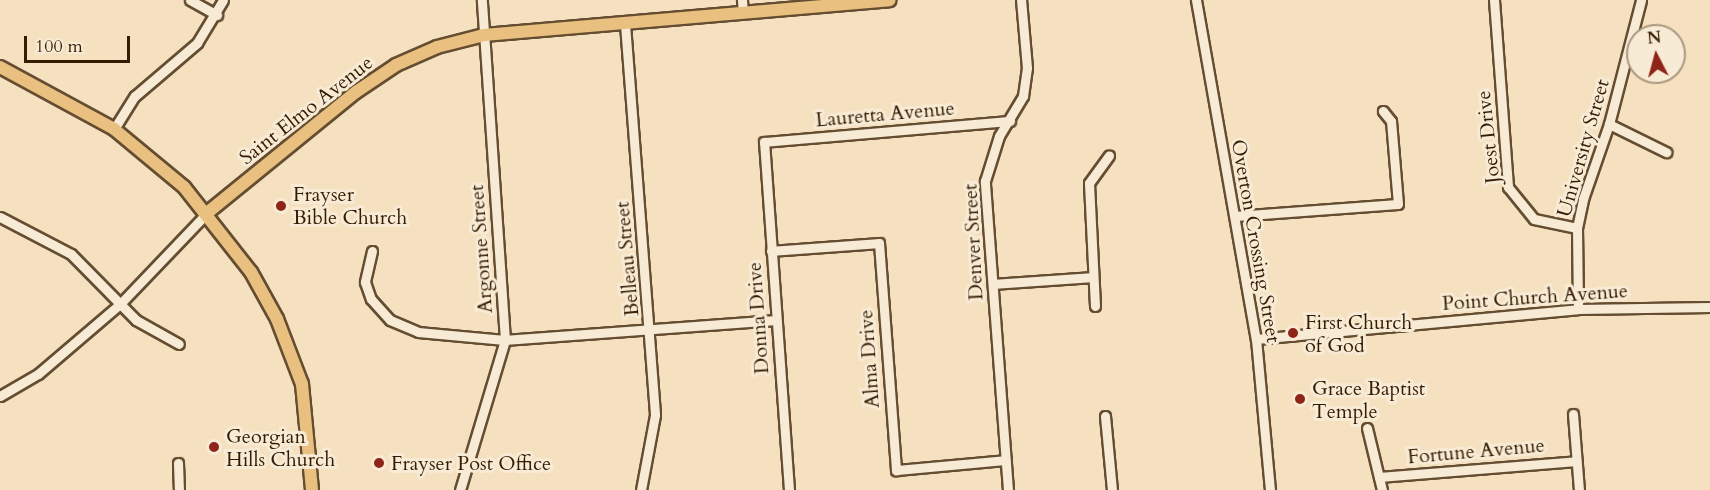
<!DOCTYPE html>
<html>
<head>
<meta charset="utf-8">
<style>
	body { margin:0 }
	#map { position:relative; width:1710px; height:490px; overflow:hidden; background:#f5e0bf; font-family:Cardo,serif }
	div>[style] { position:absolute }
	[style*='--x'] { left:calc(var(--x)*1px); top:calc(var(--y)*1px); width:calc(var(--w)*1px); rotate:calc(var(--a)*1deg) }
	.roads { filter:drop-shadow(2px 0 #644d31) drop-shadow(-2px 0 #644d31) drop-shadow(0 2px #644d31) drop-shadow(0 -2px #644d31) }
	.minor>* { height:9px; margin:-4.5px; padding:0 4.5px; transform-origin:4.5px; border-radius:4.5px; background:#f8ebd5 }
	.major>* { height:12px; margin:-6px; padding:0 6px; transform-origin:6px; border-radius:6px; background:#eac080 }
	.dots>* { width:16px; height:16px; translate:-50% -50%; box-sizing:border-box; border:3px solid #f8ebd5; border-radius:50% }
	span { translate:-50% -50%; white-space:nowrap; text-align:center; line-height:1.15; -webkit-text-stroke:6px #f8ebd5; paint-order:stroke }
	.street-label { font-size:20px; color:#341c02 }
	.poi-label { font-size:20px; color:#341c02 }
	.left { translate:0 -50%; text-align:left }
	.north { position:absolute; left:1626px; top:24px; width:60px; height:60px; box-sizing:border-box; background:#f8ebd5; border:2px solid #aa9881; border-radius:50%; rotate:354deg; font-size:16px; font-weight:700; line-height:24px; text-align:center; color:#341c02 }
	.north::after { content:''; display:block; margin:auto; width:21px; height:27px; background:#8f2418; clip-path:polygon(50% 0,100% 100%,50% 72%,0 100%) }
	.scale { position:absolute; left:24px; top:36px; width:106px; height:27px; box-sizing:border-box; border:3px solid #341c02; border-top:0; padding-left:8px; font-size:18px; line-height:21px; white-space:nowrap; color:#341c02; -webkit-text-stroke:4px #f8ebd5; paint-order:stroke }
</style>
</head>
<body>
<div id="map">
	<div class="roads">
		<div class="minor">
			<i style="--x:190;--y:0;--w:31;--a:29"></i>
			<i style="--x:742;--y:0;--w:13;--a:86"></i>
			<i style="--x:1196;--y:0;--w:344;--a:80"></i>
			<i style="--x:1256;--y:339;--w:152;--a:84.7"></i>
			<i style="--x:1494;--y:0;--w:188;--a:85.7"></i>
			<i style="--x:1508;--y:187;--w:41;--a:50.9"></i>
			<i style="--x:1534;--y:219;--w:44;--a:11.8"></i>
			<i style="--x:625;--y:24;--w:392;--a:85.6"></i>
			<i style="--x:655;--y:415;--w:76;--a:100.6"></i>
			<i style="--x:1609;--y:124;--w:64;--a:26.2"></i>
			<i style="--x:114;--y:129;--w:39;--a:-58"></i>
			<i style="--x:135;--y:96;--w:82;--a:-40.5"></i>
			<i style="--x:197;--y:43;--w:50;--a:-58.8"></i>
			<i style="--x:1235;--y:216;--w:163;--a:-4.2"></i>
			<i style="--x:1398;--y:204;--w:83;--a:-94.8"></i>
			<i style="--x:1391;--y:121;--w:13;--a:-129"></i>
			<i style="--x:0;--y:217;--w:80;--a:27.5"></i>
			<i style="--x:71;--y:254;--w:93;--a:45.4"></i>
			<i style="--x:136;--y:320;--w:49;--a:29.2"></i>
			<i style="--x:372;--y:251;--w:32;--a:103"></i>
			<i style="--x:365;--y:282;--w:18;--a:71"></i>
			<i style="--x:371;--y:299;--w:28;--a:48"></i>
			<i style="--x:390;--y:320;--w:30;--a:23"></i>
			<i style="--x:418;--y:332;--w:87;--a:5.3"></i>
			<i style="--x:505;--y:340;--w:271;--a:-4.2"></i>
			<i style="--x:771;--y:251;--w:108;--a:-4.2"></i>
			<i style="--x:879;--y:243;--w:228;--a:85.7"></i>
			<i style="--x:896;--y:470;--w:110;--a:-5.2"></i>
			<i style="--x:993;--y:284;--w:100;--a:-4"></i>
			<i style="--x:1095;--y:306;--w:123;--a:-92.8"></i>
			<i style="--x:1089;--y:183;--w:34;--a:-54"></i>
			<i style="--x:1578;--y:309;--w:81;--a:-90.7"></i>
			<i style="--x:1577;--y:228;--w:30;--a:-78"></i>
			<i style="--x:1583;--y:199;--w:79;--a:-70.9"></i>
			<i style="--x:1609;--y:124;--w:128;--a:-75.5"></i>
			<i style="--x:1256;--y:339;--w:323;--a:-5.3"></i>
			<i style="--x:1578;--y:309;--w:132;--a:-0.9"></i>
			<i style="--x:0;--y:396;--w:44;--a:-30.1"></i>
			<i style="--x:38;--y:374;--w:108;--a:-40.5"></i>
			<i style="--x:120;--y:304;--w:126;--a:-46.3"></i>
			<i style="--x:1573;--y:414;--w:76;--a:85.5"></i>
			<i style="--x:1105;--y:416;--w:74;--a:84.6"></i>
			<i style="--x:1367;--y:428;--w:64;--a:76.4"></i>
			<i style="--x:178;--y:463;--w:27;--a:88"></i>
			<i style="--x:1379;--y:477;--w:198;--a:-4.6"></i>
			<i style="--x:460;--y:490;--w:157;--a:-73.3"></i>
			<i style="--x:505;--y:340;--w:341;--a:-93.9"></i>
			<i style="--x:789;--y:490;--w:349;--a:-94.1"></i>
			<i style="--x:764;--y:142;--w:247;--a:-4.9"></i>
			<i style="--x:1008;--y:490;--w:310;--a:-94.3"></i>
			<i style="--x:985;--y:181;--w:47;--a:-72.7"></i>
			<i style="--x:999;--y:136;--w:47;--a:-59"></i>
			<i style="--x:1023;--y:96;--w:28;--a:-82"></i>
			<i style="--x:1027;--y:68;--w:68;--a:-95"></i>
		</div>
		<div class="major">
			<i style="--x:0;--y:67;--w:130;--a:28.5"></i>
			<i style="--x:114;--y:129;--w:91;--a:39.6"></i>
			<i style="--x:184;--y:187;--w:108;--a:51.8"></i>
			<i style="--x:251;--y:272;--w:54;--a:61"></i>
			<i style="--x:277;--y:319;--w:70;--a:69"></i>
			<i style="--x:302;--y:384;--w:106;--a:84.6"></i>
			<i style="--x:207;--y:213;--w:192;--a:-39.1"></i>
			<i style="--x:356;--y:92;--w:48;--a:-34"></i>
			<i style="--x:396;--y:65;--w:45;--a:-23.7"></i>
			<i style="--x:437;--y:47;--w:49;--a:-14.3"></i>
			<i style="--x:484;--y:35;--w:407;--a:-4.9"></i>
		</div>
	</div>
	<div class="dots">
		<i style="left:281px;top:206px;background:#8f2418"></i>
		<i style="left:1293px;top:333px;background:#8f2418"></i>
		<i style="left:1300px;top:399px;background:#8f2418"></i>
		<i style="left:214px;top:447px;background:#8f2418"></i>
		<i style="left:379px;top:463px;background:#8f2418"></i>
	</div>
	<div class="street-label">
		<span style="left:306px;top:110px;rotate:-38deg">Saint Elmo Avenue</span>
		<span style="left:885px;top:114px;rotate:-5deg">Lauretta Avenue</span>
		<span style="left:1488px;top:137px;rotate:-96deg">Joest Drive</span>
		<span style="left:1583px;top:148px;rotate:-74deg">University Street</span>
		<span style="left:1256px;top:241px;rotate:80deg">Overton Crossing Street</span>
		<span style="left:973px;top:242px;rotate:-93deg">Denver Street</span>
		<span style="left:481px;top:249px;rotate:-94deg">Argonne Street</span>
		<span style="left:627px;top:259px;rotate:-95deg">Belleau Street</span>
		<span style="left:1535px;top:297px;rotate:-4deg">Point Church Avenue</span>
		<span style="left:758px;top:318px;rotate:-94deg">Donna Drive</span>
		<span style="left:869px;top:359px;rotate:-94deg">Alma Drive</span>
		<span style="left:1476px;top:451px;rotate:-5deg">Fortune Avenue</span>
	</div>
	<div class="poi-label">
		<span class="left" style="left:293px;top:206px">Frayser<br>Bible Church</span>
		<span class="left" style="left:1305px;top:334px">First Church<br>of God</span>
		<span class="left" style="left:1312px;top:400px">Grace Baptist<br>Temple</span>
		<span class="left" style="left:226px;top:448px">Georgian<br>Hills Church</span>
		<span class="left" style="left:391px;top:463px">Frayser Post Office</span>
	</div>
	<div class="north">N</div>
	<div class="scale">100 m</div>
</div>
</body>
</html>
